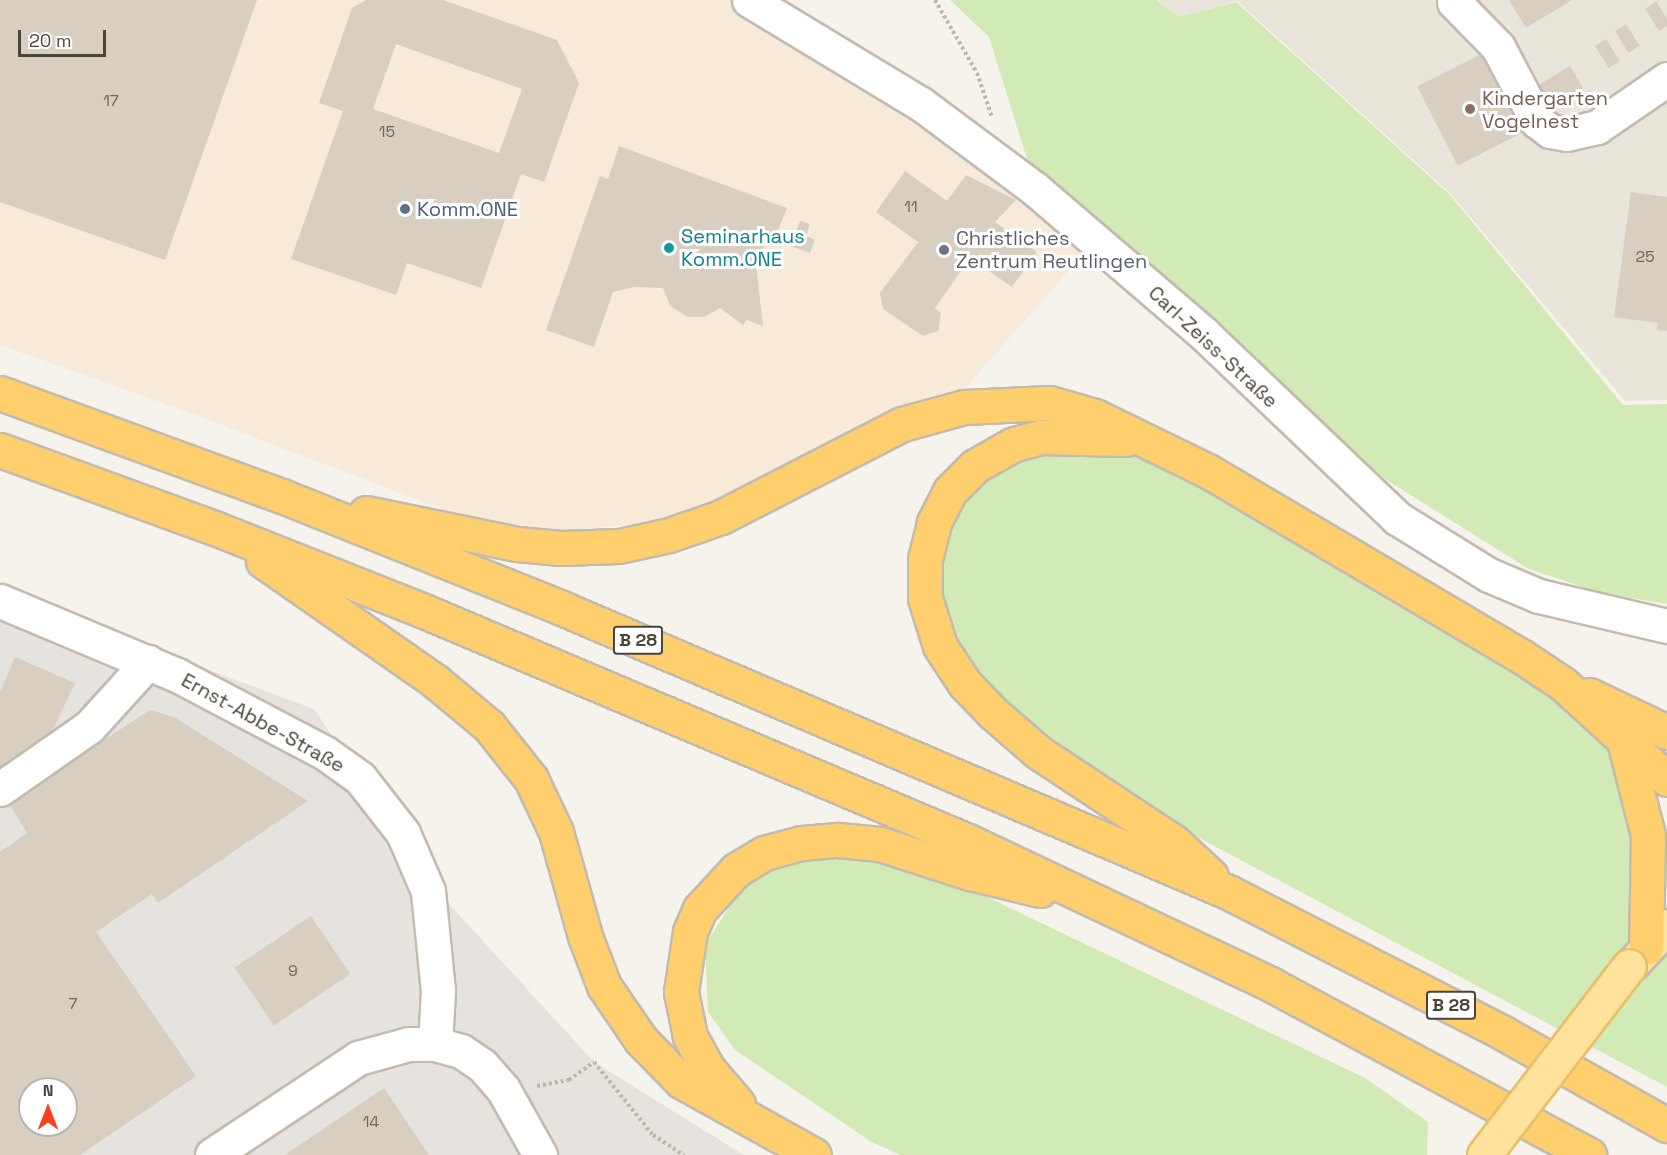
<!DOCTYPE html>
<html>
<head>
<meta charset="utf-8">
<style>
	body { margin:0 }
	#map { position:relative; width:1667px; height:1155px; overflow:hidden; background:#f6f3ec; font-family:"Space Grotesk",sans-serif }
	div>[style] { position:absolute }
	[style*='--x'] { left:calc(var(--x)*1px); top:calc(var(--y)*1px); width:calc(var(--w)*1px); rotate:calc(var(--a)*1deg) }
	.residential>* { inset:0; background:#eae5da }
	.commercial>* { inset:0; background:#f7ead8 }
	.industrial>* { inset:0; background:#e6e2dd }
	.green>* { inset:0; background:#d2eab5 }
	.building>* { inset:0; background:#d8cfc1; transform-origin:0 0 }
	.path>* { height:4px; margin-top:-2px; transform-origin:0; background:repeating-linear-gradient(90deg,#c4b79f 0 3px,transparent 0 6px) }
	.roads { filter:drop-shadow(2px 0 #c2bbae) drop-shadow(-2px 0 #c2bbae) drop-shadow(0 2px #c2bbae) drop-shadow(0 -2px #c2bbae) }
	.minor>* { height:33px; margin:-16.5px; padding:0 16.5px; transform-origin:16.5px; border-radius:16.5px; background:#fff }
	.major>* { height:33px; margin:-16.5px; padding:0 16.5px; transform-origin:16.5px; border-radius:16.5px; background:#ffe39c }
	.highway>* { height:33px; margin:-16.5px; padding:0 16.5px; transform-origin:16.5px; border-radius:16.5px; background:#ffcf6e }
	.bridges { filter:drop-shadow(2px 0 #e6c16a) drop-shadow(-2px 0 #e6c16a) drop-shadow(0 2px #e6c16a) drop-shadow(0 -2px #e6c16a) }
	.major-bridge>* { height:33px; margin:-16.5px; padding:0 16.5px; transform-origin:16.5px; border-radius:16.5px; background:#ffe39c }
	.dots>* { width:16px; height:16px; translate:-50% -50%; box-sizing:border-box; border:3px solid #fff; border-radius:50% }
	span { translate:-50% -50%; white-space:nowrap; text-align:center; line-height:1.15; -webkit-text-stroke:6px #fff; paint-order:stroke }
	.number-label { font-size:16px; color:#6e675b }
	.number-label span { -webkit-text-stroke-width:0 }
	.shield-label span { padding:2px 4px; background:#fff; border:2px solid; border-radius:4px; -webkit-text-stroke-width:0 }
	.shield-label { font-size:18px; color:#4b4439; font-weight:700 }
	.education-label { font-size:20px; color:#785e54 }
	.left { translate:0 -50%; text-align:left }
	.service-label { font-size:20px; color:#4e5e75 }
	.culture-label { font-size:20px; color:#0d838f }
	.worship-label { font-size:20px; color:#5b616d }
	.street-label { font-size:20px; color:#4b4439 }
	.north { position:absolute; left:18px; top:1077px; width:60px; height:60px; box-sizing:border-box; background:#fff; border:2px solid #b7b4b0; border-radius:50%; rotate:0deg; font-size:16px; font-weight:700; line-height:24px; text-align:center; color:#4b4439 }
	.north::after { content:''; display:block; margin:auto; width:21px; height:27px; background:#fc3f1d; clip-path:polygon(50% 0,100% 100%,50% 72%,0 100%) }
	.scale { position:absolute; left:18px; top:30px; width:88px; height:27px; box-sizing:border-box; border:3px solid #4b4439; border-top:0; padding-left:8px; font-size:18px; line-height:21px; white-space:nowrap; color:#4b4439; -webkit-text-stroke:4px #fff; paint-order:stroke }
</style>
</head>
<body>
<div id="map">
	<div class="residential">
		<i style="clip-path:polygon(1158px 0,1667px 0,1667px 400px,1625px 401px,1451px 194px,1237px 1px,1179px 17px)"></i>
	</div>
	<div class="commercial">
		<i style="clip-path:polygon(0 0,731px 0,837px 60px,1091px 245px,961px 393px,713px 506px,666px 521px,561px 531px,460px 516px,180px 409px,0 345px)"></i>
	</div>
	<div class="industrial">
		<i style="clip-path:polygon(evenodd,0 593px,314px 709px,438px 892px,594px 1062px,744px 1155px,0 1155px,0 593px,30px 1089px,66px 1089px,66px 1125px,30px 1125px,30px 1089px)"></i>
	</div>
	<div class="green">
		<i style="clip-path:polygon(950px 0,1157px 0,1179px 17px,1236px 2px,1450px 195px,1623px 405px,1667px 404px,1667px 604px,1601px 593px,1529px 569px,1385px 479px,1028px 162px,989px 37px)"></i>
		<i style="clip-path:polygon(1064px 435px,1208px 471px,1623px 737px,1667px 942px,1667px 1087px,1038px 752px,930px 621px,950px 491px)"></i>
		<i style="clip-path:polygon(857px 849px,941px 875px,1365px 1078px,1428px 1122px,1427px 1155px,900px 1155px,870px 1141px,735px 1050px,708px 1012px,705px 945px,739px 892px,779px 863px)"></i>
	</div>
	<div class="building">
		<i style="clip-path:polygon(0 0,257px 0,165px 260px,0 202px)"></i>
		<i style="clip-path:polygon(evenodd,366px 0,443px 0,557px 40px,579px 83px,544px 182px,521px 174px,481px 288px,407px 263px,396px 295px,291px 259px,343px 111px,319px 103px,352px 8px,366px 0,396px 44px,522px 89px,499px 153px,373px 109px,396px 44px)"></i>
		<i style="clip-path:polygon(1509px 0,1572px 0,1526px 28px)"></i>
		<i style="clip-path:polygon(1656px 1px,1667px 19px,1667px 26px,1659px 31px,1645px 9px)"></i>
		<i style="left:1626px;top:24px;width:26px;height:13px;rotate:58deg"></i>
		<i style="left:1606px;top:39px;width:26px;height:13px;rotate:58deg"></i>
		<i style="left:1485px;top:52px;width:89px;height:76px;rotate:63deg"></i>
		<i style="left:1570px;top:66px;width:26px;height:40px;rotate:59deg"></i>
		<i style="clip-path:polygon(619px 146px,787px 208px,774px 240px,755px 255px,763px 326px,747px 320px,743px 325px,720px 308px,704px 317px,688px 317px,670px 306px,663px 288px,635px 287px,613px 292px,594px 347px,546px 330px,600px 176px,608px 179px)"></i>
		<i style="clip-path:polygon(905px 171px,947px 201px,966px 175px,1016px 200px,995px 222px,1037px 252px,1012px 287px,970px 258px,935px 308px,941px 313px,938px 331px,923px 336px,883px 309px,880px 293px,918px 242px,876px 212px)"></i>
		<i style="clip-path:polygon(1631px 192px,1667px 197px,1667px 331px,1657px 330px,1658px 323px,1614px 317px)"></i>
		<i style="clip-path:polygon(800px 221px,810px 224px,806px 236px,815px 240px,810px 253px,791px 246px)"></i>
		<i style="clip-path:polygon(15px 657px,75px 683px,46px 745px,0 775px,0 692px)"></i>
		<i style="clip-path:polygon(evenodd,150px 710px,174px 717px,308px 801px,158px 903px,152px 894px,96px 932px,196px 1076px,80px 1155px,0 1155px,0 852px,27px 833px,8px 802px,150px 710px,30px 1089px,66px 1089px,66px 1125px,30px 1125px,30px 1089px)"></i>
		<i style="left:311px;top:916px;width:70px;height:92px;rotate:56deg"></i>
		<i style="clip-path:polygon(384px 1088px,429px 1155px,285px 1155px)"></i>
	</div>
	<div class="path">
		<i style="--x:935;--y:0;--w:84;--a:60.1"></i>
		<i style="--x:977;--y:73;--w:46;--a:71.2"></i>
		<i style="--x:537;--y:1086;--w:33;--a:-11"></i>
		<i style="--x:569;--y:1080;--w:31;--a:-36"></i>
		<i style="--x:594;--y:1062;--w:94;--a:51.1"></i>
		<i style="--x:653;--y:1135;--w:37;--a:33"></i>
	</div>
	<div class="roads">
		<div class="minor">
			<i style="--x:749;--y:0;--w:201;--a:31.2"></i>
			<i style="--x:921;--y:104;--w:142;--a:36.7"></i>
			<i style="--x:1035;--y:189;--w:223;--a:40.6"></i>
			<i style="--x:1204;--y:334;--w:267;--a:43.6"></i>
			<i style="--x:1397;--y:518;--w:108;--a:31.8"></i>
			<i style="--x:1489;--y:575;--w:54;--a:22.8"></i>
			<i style="--x:1539;--y:596;--w:131;--a:13.2"></i>
			<i style="--x:1454;--y:2;--w:63;--a:45.6"></i>
			<i style="--x:1498;--y:47;--w:84;--a:62.2"></i>
			<i style="--x:1537;--y:121;--w:16;--a:38"></i>
			<i style="--x:1550;--y:131;--w:17;--a:10"></i>
			<i style="--x:1567;--y:134;--w:31;--a:-13"></i>
			<i style="--x:1597;--y:127;--w:85;--a:-34.4"></i>
			<i style="--x:0;--y:601;--w:192;--a:22.7"></i>
			<i style="--x:177;--y:675;--w:167;--a:27.8"></i>
			<i style="--x:325;--y:753;--w:43;--a:35.5"></i>
			<i style="--x:360;--y:778;--w:70;--a:52"></i>
			<i style="--x:403;--y:833;--w:63;--a:66.7"></i>
			<i style="--x:428;--y:891;--w:100;--a:84.3"></i>
			<i style="--x:438;--y:991;--w:53;--a:93.2"></i>
			<i style="--x:0;--y:789;--w:108;--a:-34.9"></i>
			<i style="--x:89;--y:727;--w:88;--a:-47.8"></i>
			<i style="--x:212;--y:1155;--w:175;--a:-33.6"></i>
			<i style="--x:358;--y:1058;--w:53;--a:-15.4"></i>
			<i style="--x:409;--y:1044;--w:26;--a:0"></i>
			<i style="--x:435;--y:1044;--w:27;--a:15"></i>
			<i style="--x:461;--y:1051;--w:25;--a:34"></i>
			<i style="--x:482;--y:1065;--w:32;--a:49"></i>
			<i style="--x:503;--y:1089;--w:76;--a:60.7"></i>
		</div>
		<div class="major">
			<i style="--x:1633;--y:963;--w:50;--a:-47.4"></i>
		</div>
		<div class="highway">
			<i style="--x:0;--y:393;--w:300;--a:20.1"></i>
			<i style="--x:282;--y:496;--w:304;--a:21.8"></i>
			<i style="--x:564;--y:609;--w:724;--a:23.09"></i>
			<i style="--x:1230;--y:893;--w:307;--a:27.1"></i>
			<i style="--x:1503;--y:1033;--w:188;--a:29.3"></i>
			<i style="--x:1125;--y:439;--w:84;--a:-178.6"></i>
			<i style="--x:1041;--y:437;--w:28;--a:165"></i>
			<i style="--x:1014;--y:444;--w:45;--a:150.6"></i>
			<i style="--x:975;--y:466;--w:35;--a:135"></i>
			<i style="--x:950;--y:491;--w:36;--a:117"></i>
			<i style="--x:934;--y:523;--w:37;--a:104"></i>
			<i style="--x:925;--y:559;--w:39;--a:90"></i>
			<i style="--x:925;--y:598;--w:50;--a:72.6"></i>
			<i style="--x:940;--y:646;--w:45;--a:56.7"></i>
			<i style="--x:965;--y:684;--w:40;--a:46"></i>
			<i style="--x:993;--y:713;--w:60;--a:40.9"></i>
			<i style="--x:1038;--y:752;--w:163;--a:33.5"></i>
			<i style="--x:1174;--y:842;--w:50;--a:42.6"></i>
			<i style="--x:0;--y:450;--w:231;--a:20"></i>
			<i style="--x:217;--y:529;--w:223;--a:21.6"></i>
			<i style="--x:424;--y:611;--w:593;--a:22.93"></i>
			<i style="--x:970;--y:842;--w:334;--a:25.3"></i>
			<i style="--x:1272;--y:985;--w:360;--a:28.2"></i>
			<i style="--x:366;--y:513;--w:154;--a:11.6"></i>
			<i style="--x:517;--y:544;--w:44;--a:5.2"></i>
			<i style="--x:561;--y:548;--w:58;--a:-2"></i>
			<i style="--x:619;--y:546;--w:51;--a:-12.4"></i>
			<i style="--x:669;--y:535;--w:55;--a:-19.1"></i>
			<i style="--x:721;--y:517;--w:203;--a:-27.2"></i>
			<i style="--x:902;--y:424;--w:64;--a:-15.3"></i>
			<i style="--x:964;--y:407;--w:85;--a:-2.7"></i>
			<i style="--x:1049;--y:403;--w:48;--a:15.8"></i>
			<i style="--x:1095;--y:416;--w:126;--a:26"></i>
			<i style="--x:1208;--y:471;--w:364;--a:30.6"></i>
			<i style="--x:1521;--y:656;--w:50;--a:33.7"></i>
			<i style="--x:1563;--y:684;--w:141;--a:42.4"></i>
			<i style="--x:263;--y:561;--w:210;--a:34.9"></i>
			<i style="--x:435;--y:681;--w:70;--a:39.8"></i>
			<i style="--x:489;--y:726;--w:68;--a:51.6"></i>
			<i style="--x:531;--y:779;--w:59;--a:64.7"></i>
			<i style="--x:556;--y:832;--w:108;--a:74.4"></i>
			<i style="--x:585;--y:936;--w:53;--a:69.2"></i>
			<i style="--x:604;--y:986;--w:65;--a:55.6"></i>
			<i style="--x:641;--y:1040;--w:57;--a:45.7"></i>
			<i style="--x:681;--y:1081;--w:152;--a:29.1"></i>
			<i style="--x:1589;--y:695;--w:86;--a:25.4"></i>
			<i style="--x:1623;--y:737;--w:101;--a:75.7"></i>
			<i style="--x:1648;--y:835;--w:113;--a:91"></i>
			<i style="--x:738;--y:1104;--w:46;--a:-130.6"></i>
			<i style="--x:708;--y:1069;--w:38;--a:-119"></i>
			<i style="--x:690;--y:1036;--w:45;--a:-101.6"></i>
			<i style="--x:681;--y:992;--w:61;--a:-81.5"></i>
			<i style="--x:690;--y:932;--w:25;--a:-67"></i>
			<i style="--x:700;--y:909;--w:53;--a:-47.3"></i>
			<i style="--x:736;--y:870;--w:33;--a:-31"></i>
			<i style="--x:764;--y:853;--w:39;--a:-15"></i>
			<i style="--x:802;--y:843;--w:36;--a:-5"></i>
			<i style="--x:838;--y:840;--w:42;--a:5.4"></i>
			<i style="--x:880;--y:844;--w:95;--a:17.9"></i>
			<i style="--x:970;--y:873;--w:72;--a:13.7"></i>
		</div>
	</div>
	<div class="bridges">
		<div class="major-bridge">
			<i style="--x:1484;--y:1155;--w:238;--a:-52.5"></i>
		</div>
	</div>
	<div class="dots">
		<i style="left:1470px;top:109px;background:#8d6e63"></i>
		<i style="left:405px;top:209px;background:#5c6f8a"></i>
		<i style="left:669px;top:248px;background:#0f9aa8"></i>
		<i style="left:944px;top:250px;background:#6b7280"></i>
	</div>
	<div class="number-label">
		<span style="left:111px;top:101px">17</span>
		<span style="left:387px;top:132px">15</span>
		<span style="left:911px;top:207px">11</span>
		<span style="left:1645px;top:257px">25</span>
		<span style="left:293px;top:971px">9</span>
		<span style="left:73px;top:1004px">7</span>
		<span style="left:371px;top:1122px">14</span>
	</div>
	<div class="shield-label">
		<span style="left:638px;top:640px">B 28</span>
		<span style="left:1451px;top:1005px">B 28</span>
	</div>
	<div class="education-label">
		<span class="left" style="left:1482px;top:110px">Kindergarten<br>Vogelnest</span>
	</div>
	<div class="service-label">
		<span class="left" style="left:417px;top:209px">Komm.ONE</span>
	</div>
	<div class="culture-label">
		<span class="left" style="left:681px;top:248px">Seminarhaus<br>Komm.ONE</span>
	</div>
	<div class="worship-label">
		<span class="left" style="left:956px;top:250px">Christliches<br>Zentrum Reutlingen</span>
	</div>
	<div class="street-label">
		<span style="left:1213px;top:347px;rotate:43deg">Carl-Zeiss-Straße</span>
		<span style="left:263px;top:723px;rotate:29deg">Ernst-Abbe-Straße</span>
	</div>
	<div class="north">N</div>
	<div class="scale">20 m</div>
</div>
</body>
</html>
